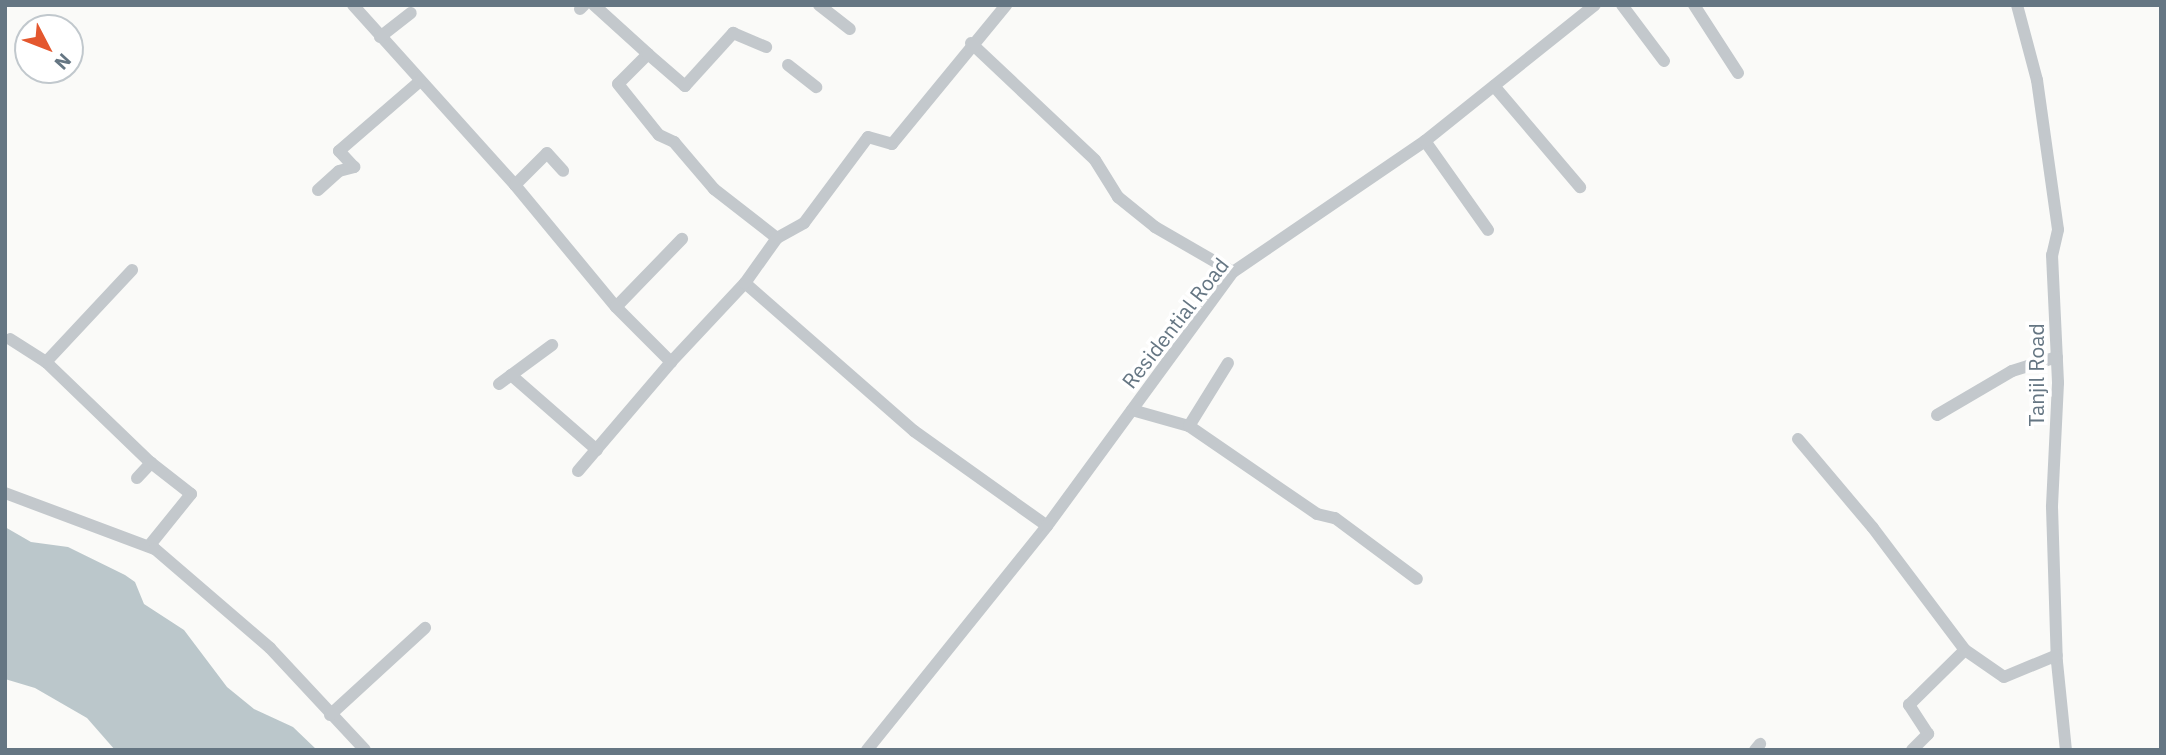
<!DOCTYPE html>
<html>
<head>
<meta charset="utf-8">
<style>
	body { margin:0 }
	#map { position:relative; width:2166px; height:755px; overflow:hidden; background:#fafaf8; font-family:"IBM Plex Sans",sans-serif }
	div>[style] { position:absolute }
	[style*='--x'] { left:calc(var(--x)*1px); top:calc(var(--y)*1px); width:calc(var(--w)*1px); rotate:calc(var(--a)*1deg) }
	.water>* { inset:0; background:#bbc7cb }
	.minor>* { height:12px; margin:-6px; padding:0 6px; transform-origin:6px; border-radius:6px; background:#c3c8cc }
	span { translate:-50% -50%; white-space:nowrap; text-align:center; line-height:1.15; -webkit-text-stroke:7px #fff; paint-order:stroke }
	.street-label { font-size:21px; color:#657683 }
	.frame { position:absolute; inset:0; border:7px solid #657683; pointer-events:none }
	.north { position:absolute; left:14px; top:14px; width:70px; height:70px; box-sizing:border-box; background:#fff; border:2px solid #c1c8cd; border-radius:50%; rotate:132deg; font-size:19px; font-weight:700; line-height:28px; text-align:center; color:#657683 }
	.north::after { content:''; display:block; margin:auto; width:24px; height:32px; background:#e4572e; clip-path:polygon(50% 0,100% 100%,50% 72%,0 100%) }
</style>
</head>
<body>
<div id="map">
	<div class="water">
		<i style="clip-path:polygon(5px 527px,31px 542px,68px 547px,125px 575px,135px 582px,144px 604px,184px 630px,227px 687px,254px 709px,293px 727px,317px 750px,115px 750px,87px 718px,35px 688px,5px 679px)"></i>
	</div>
	<div class="minor">
		<i style="--x:353;--y:5;--w:242;--a:48"></i>
		<i style="--x:515;--y:185;--w:158;--a:50.4"></i>
		<i style="--x:616;--y:307;--w:78;--a:45"></i>
		<i style="--x:671;--y:362;--w:108;--a:-46.9"></i>
		<i style="--x:745;--y:283;--w:225;--a:41.2"></i>
		<i style="--x:914;--y:431;--w:163;--a:35.5"></i>
		<i style="--x:594;--y:5;--w:73;--a:42.2"></i>
		<i style="--x:648;--y:54;--w:42;--a:135"></i>
		<i style="--x:618;--y:84;--w:65;--a:51.2"></i>
		<i style="--x:659;--y:135;--w:17;--a:25"></i>
		<i style="--x:674;--y:142;--w:62;--a:49.6"></i>
		<i style="--x:714;--y:189;--w:80;--a:37.9"></i>
		<i style="--x:819;--y:5;--w:39;--a:38"></i>
		<i style="--x:1622;--y:5;--w:70;--a:53.1"></i>
		<i style="--x:1694;--y:5;--w:81;--a:57.1"></i>
		<i style="--x:2017;--y:5;--w:78;--a:75.1"></i>
		<i style="--x:2037;--y:80;--w:151;--a:82"></i>
		<i style="--x:2058;--y:230;--w:26;--a:103"></i>
		<i style="--x:2052;--y:255;--w:128;--a:87.3"></i>
		<i style="--x:2058;--y:383;--w:124;--a:92.8"></i>
		<i style="--x:2052;--y:507;--w:155;--a:88.2"></i>
		<i style="--x:2057;--y:662;--w:88;--a:84.2"></i>
		<i style="--x:580;--y:9;--w:6;--a:-45"></i>
		<i style="--x:380;--y:37;--w:39;--a:-38"></i>
		<i style="--x:971;--y:43;--w:170;--a:43.3"></i>
		<i style="--x:1095;--y:160;--w:44;--a:58.1"></i>
		<i style="--x:1118;--y:197;--w:48;--a:39"></i>
		<i style="--x:1155;--y:227;--w:90;--a:30"></i>
		<i style="--x:648;--y:54;--w:49;--a:40.9"></i>
		<i style="--x:685;--y:86;--w:72;--a:-47.8"></i>
		<i style="--x:733;--y:33;--w:36;--a:23"></i>
		<i style="--x:788;--y:65;--w:36;--a:38"></i>
		<i style="--x:1494;--y:86;--w:133;--a:49.6"></i>
		<i style="--x:1425;--y:141;--w:109;--a:54.7"></i>
		<i style="--x:515;--y:185;--w:45;--a:-45"></i>
		<i style="--x:547;--y:153;--w:24;--a:48"></i>
		<i style="--x:318;--y:190;--w:28;--a:-42"></i>
		<i style="--x:339;--y:171;--w:16;--a:-15"></i>
		<i style="--x:354;--y:167;--w:22;--a:-133"></i>
		<i style="--x:339;--y:151;--w:106;--a:-40.8"></i>
		<i style="--x:745;--y:283;--w:55;--a:-54.6"></i>
		<i style="--x:777;--y:238;--w:31;--a:-29"></i>
		<i style="--x:804;--y:223;--w:107;--a:-53.3"></i>
		<i style="--x:868;--y:137;--w:25;--a:16"></i>
		<i style="--x:892;--y:144;--w:180;--a:-50.6"></i>
		<i style="--x:616;--y:307;--w:95;--a:-45.9"></i>
		<i style="--x:10;--y:339;--w:43;--a:32.6"></i>
		<i style="--x:46;--y:362;--w:144;--a:43.9"></i>
		<i style="--x:150;--y:462;--w:52;--a:38"></i>
		<i style="--x:191;--y:494;--w:67;--a:128.9"></i>
		<i style="--x:46;--y:362;--w:126;--a:-46.9"></i>
		<i style="--x:511;--y:375;--w:114;--a:41.1"></i>
		<i style="--x:499;--y:384;--w:66;--a:-36.3"></i>
		<i style="--x:1132;--y:410;--w:59;--a:15.7"></i>
		<i style="--x:1189;--y:426;--w:155;--a:34.5"></i>
		<i style="--x:1317;--y:514;--w:18;--a:13"></i>
		<i style="--x:1335;--y:518;--w:102;--a:36.6"></i>
		<i style="--x:1937;--y:415;--w:87;--a:-30.4"></i>
		<i style="--x:2012;--y:371;--w:47;--a:-17.3"></i>
		<i style="--x:1189;--y:426;--w:74;--a:-58.2"></i>
		<i style="--x:1798;--y:439;--w:116;--a:49.9"></i>
		<i style="--x:1873;--y:528;--w:153;--a:53"></i>
		<i style="--x:1965;--y:650;--w:47;--a:34.7"></i>
		<i style="--x:2004;--y:677;--w:57;--a:-22.5"></i>
		<i style="--x:578;--y:471;--w:143;--a:-49.5"></i>
		<i style="--x:137;--y:478;--w:21;--a:-47"></i>
		<i style="--x:5;--y:493;--w:160;--a:20.5"></i>
		<i style="--x:155;--y:549;--w:152;--a:40.7"></i>
		<i style="--x:270;--y:648;--w:139;--a:47"></i>
		<i style="--x:330;--y:715;--w:129;--a:-42.5"></i>
		<i style="--x:867;--y:750;--w:287;--a:-51.2"></i>
		<i style="--x:1047;--y:526;--w:315;--a:-53.8"></i>
		<i style="--x:1233;--y:272;--w:232;--a:-34.3"></i>
		<i style="--x:1425;--y:141;--w:218;--a:-38.7"></i>
		<i style="--x:1755;--y:750;--w:8;--a:-50"></i>
		<i style="--x:1912;--y:750;--w:23;--a:-45"></i>
		<i style="--x:1928;--y:734;--w:35;--a:-123"></i>
		<i style="--x:1909;--y:705;--w:78;--a:-44.5"></i>
	</div>
	<div class="street-label">
		<span style="left:1175px;top:323px;rotate:-52deg">Residential Road</span>
		<span style="left:2036px;top:375px;rotate:-90deg">Tanjil Road</span>
	</div>
	<div class="frame"></div>
	<div class="north">N</div>
</div>
</body>
</html>
